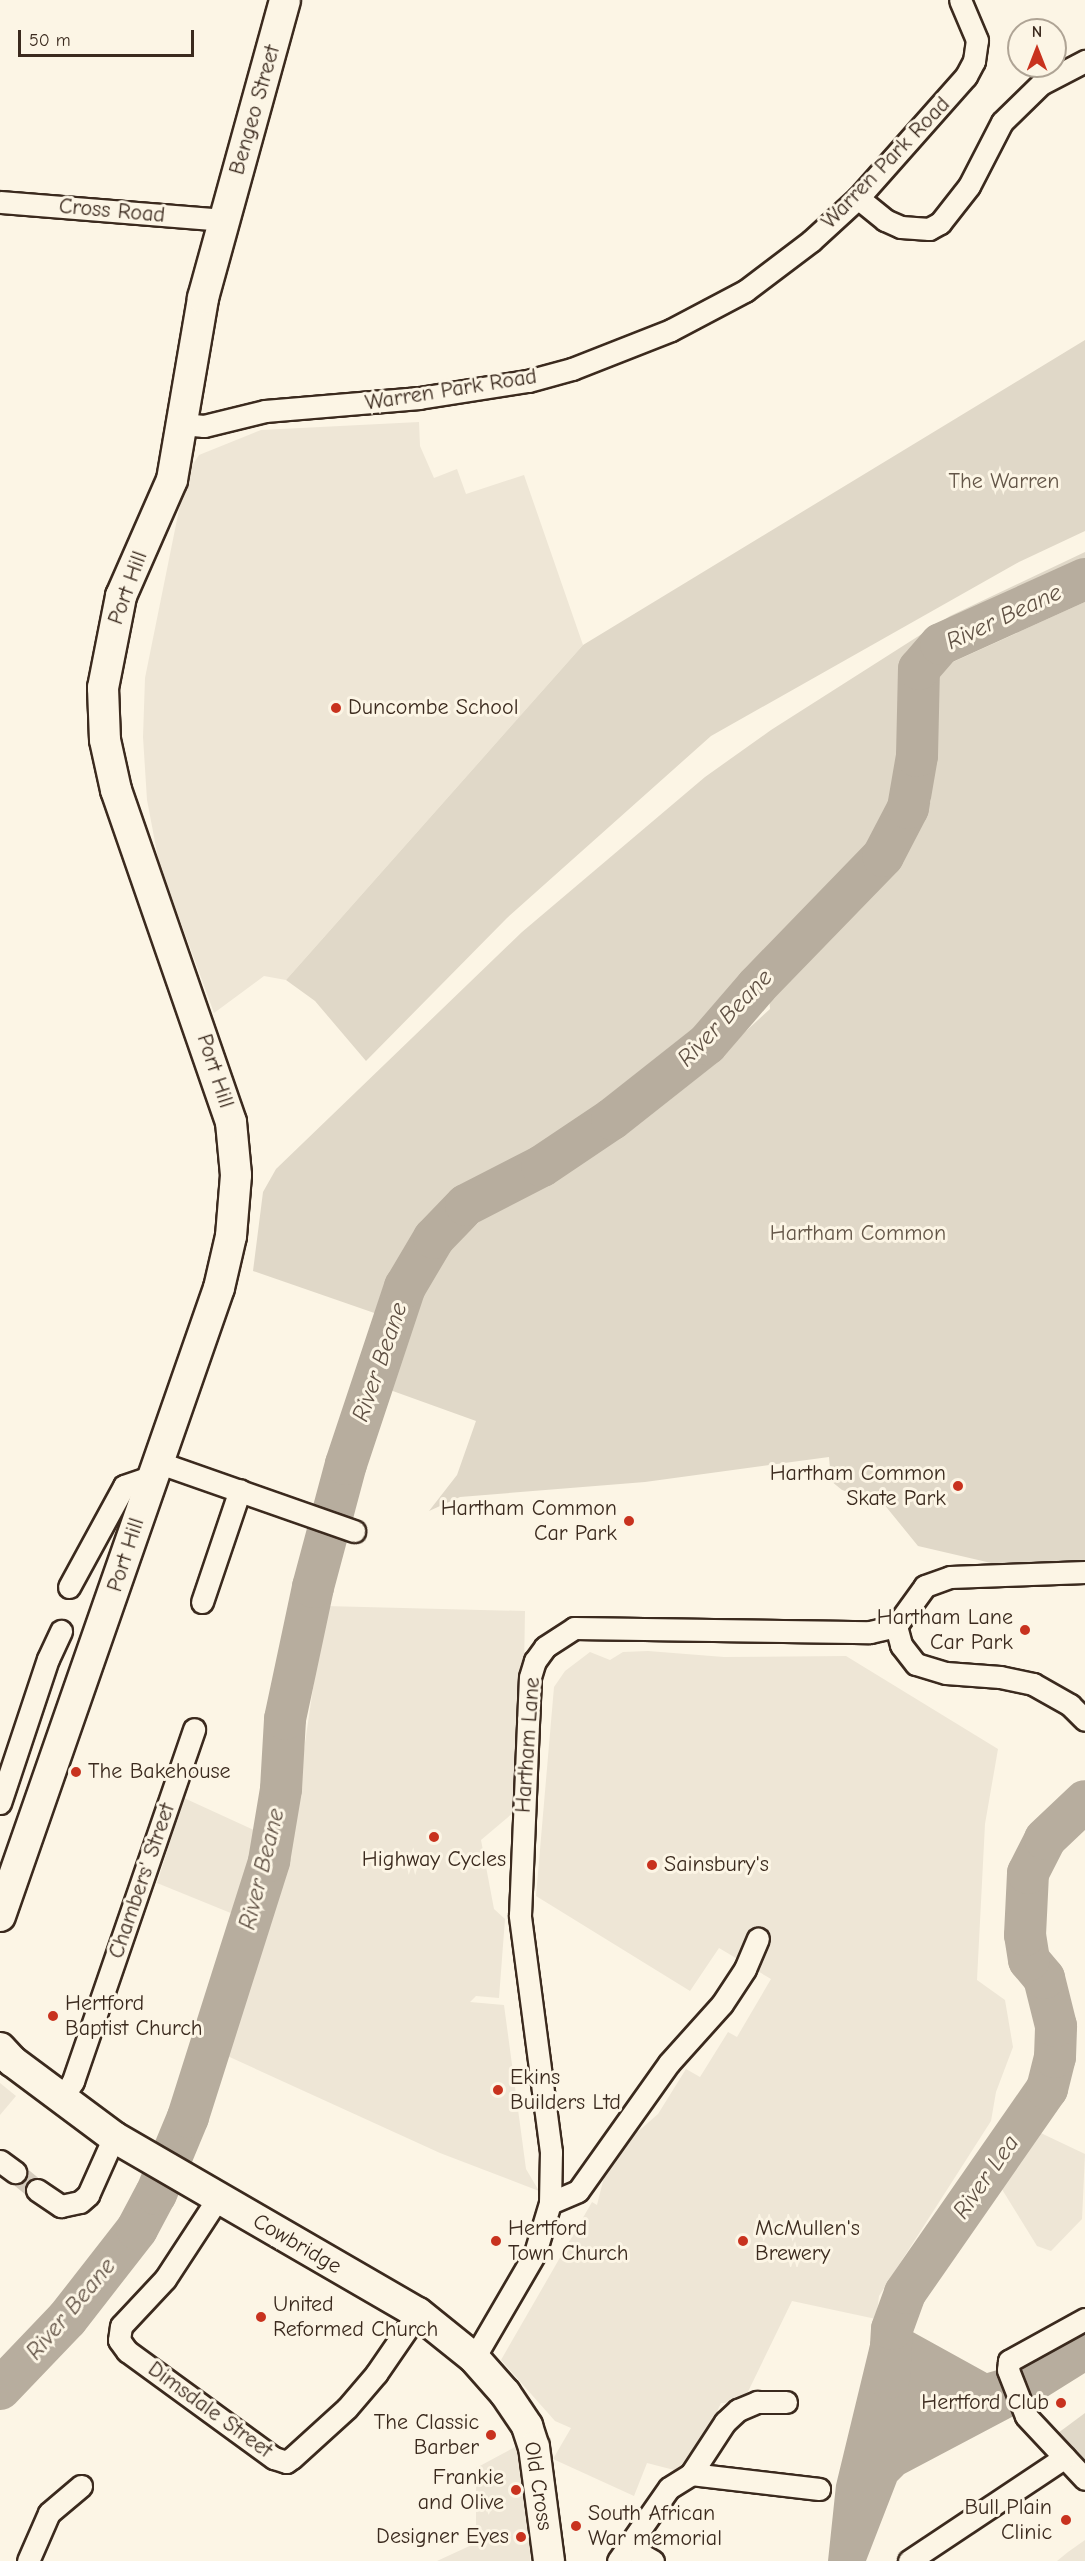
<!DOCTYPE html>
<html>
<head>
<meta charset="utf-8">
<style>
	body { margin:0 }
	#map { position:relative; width:1085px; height:2561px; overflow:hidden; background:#fcf5e5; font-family:"Comic Neue",sans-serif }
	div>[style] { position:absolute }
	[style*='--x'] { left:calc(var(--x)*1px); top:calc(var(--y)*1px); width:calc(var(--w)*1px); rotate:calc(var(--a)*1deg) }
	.built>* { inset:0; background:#eee6d6 }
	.green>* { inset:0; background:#e0d8c8 }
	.water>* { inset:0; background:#b7ad9e }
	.river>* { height:42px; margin:-21px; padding:0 21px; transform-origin:21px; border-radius:21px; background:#b7ad9e }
	.street-tunnel>* { height:21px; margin-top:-10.5px; transform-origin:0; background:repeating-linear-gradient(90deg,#d5ccbd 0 21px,transparent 0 31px) }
	.roads { filter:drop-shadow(2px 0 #3b2a1e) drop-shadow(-2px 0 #3b2a1e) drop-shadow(0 2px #3b2a1e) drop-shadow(0 -2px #3b2a1e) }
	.street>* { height:21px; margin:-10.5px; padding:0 10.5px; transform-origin:10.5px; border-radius:10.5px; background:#fcf5e5 }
	.secondary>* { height:30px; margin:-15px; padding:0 15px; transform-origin:15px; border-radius:15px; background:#fcf5e5 }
	.dots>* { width:16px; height:16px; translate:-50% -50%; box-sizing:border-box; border:3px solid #fcf5e5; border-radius:50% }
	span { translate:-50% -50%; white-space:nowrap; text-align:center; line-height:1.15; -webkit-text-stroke:6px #fcf5e5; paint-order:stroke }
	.street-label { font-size:22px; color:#3b2a1e }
	.park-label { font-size:22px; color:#645648 }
	.poi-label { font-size:22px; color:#3b2a1e }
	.left { translate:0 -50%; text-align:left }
	.right { translate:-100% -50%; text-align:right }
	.water-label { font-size:24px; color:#605144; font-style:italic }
	.north { position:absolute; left:1007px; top:18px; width:60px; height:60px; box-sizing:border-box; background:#fcf5e5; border:2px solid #afa495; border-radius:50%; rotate:0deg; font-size:16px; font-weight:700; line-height:24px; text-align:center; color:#3b2a1e }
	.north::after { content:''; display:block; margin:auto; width:21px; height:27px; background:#c8321e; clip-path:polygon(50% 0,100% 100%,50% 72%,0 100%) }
	.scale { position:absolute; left:18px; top:30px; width:176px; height:27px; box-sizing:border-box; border:3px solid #3b2a1e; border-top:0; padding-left:8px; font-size:18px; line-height:21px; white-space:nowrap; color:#3b2a1e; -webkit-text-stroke:4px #fcf5e5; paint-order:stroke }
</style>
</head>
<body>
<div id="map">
	<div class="built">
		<i style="clip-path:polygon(419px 422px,420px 446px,434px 478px,457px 469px,466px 494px,524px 475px,583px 645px,286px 980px,264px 976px,214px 1013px,159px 863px,147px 800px,143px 737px,145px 678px,186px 475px,199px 455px,261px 430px)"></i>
		<i style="clip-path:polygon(325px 1606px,525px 1611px,522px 1787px,514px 1812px,481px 1840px,494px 1909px,505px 1919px,499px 1998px,476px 1996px,470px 2002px,504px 2005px,526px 2169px,539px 2191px,440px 2153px,223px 2054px,292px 1832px)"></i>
		<i style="clip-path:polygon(648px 1651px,724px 1657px,846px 1656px,998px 1749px,985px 1824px,977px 1980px,1005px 2000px,1013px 2047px,996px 2092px,991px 2121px,879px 2296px,876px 2319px,792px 2301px,743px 2402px,721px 2403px,696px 2457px,678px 2471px,647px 2463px,634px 2496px,553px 2459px,571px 2428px,555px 2421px,501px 2360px,592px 2202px,597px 2205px,604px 2177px,626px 2142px,658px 2114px,686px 2069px,700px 2077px,728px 2032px,737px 2037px,771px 1979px,719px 1948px,690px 1991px,536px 1896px,554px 1687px,565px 1671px,590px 1652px,610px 1660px,623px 1652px)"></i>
		<i style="clip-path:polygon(184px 1798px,267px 1836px,243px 1918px,157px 1883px)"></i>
		<i style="clip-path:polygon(0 2083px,16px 2096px,0 2115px)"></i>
		<i style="clip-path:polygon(1026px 2126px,1085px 2154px,1082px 2219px,1051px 2251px,1037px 2246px,995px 2178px)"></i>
		<i style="clip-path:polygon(526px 2441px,534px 2529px,530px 2561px,437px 2561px,476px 2543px,476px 2468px)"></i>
		<i style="clip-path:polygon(1085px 2540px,1085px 2561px,1057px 2561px,1068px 2552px)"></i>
	</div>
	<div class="green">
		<i style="clip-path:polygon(1085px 340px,1085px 531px,1019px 562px,711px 736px,507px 918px,366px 1061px,315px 1001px,286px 980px,583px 645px)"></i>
		<i style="clip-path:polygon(1085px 552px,1085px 567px,918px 651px,899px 686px,896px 792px,878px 833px,846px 875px,807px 909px,699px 1029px,556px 1143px,485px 1178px,443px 1206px,414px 1234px,383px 1316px,253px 1271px,263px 1192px,276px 1169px,522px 932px,705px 777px,771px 730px,950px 616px)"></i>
		<i style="clip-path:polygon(1085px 602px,1085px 1585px,918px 1546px,883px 1503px,842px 1490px,831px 1481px,829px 1457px,645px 1482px,460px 1497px,429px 1511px,457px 1475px,476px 1421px,390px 1390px,427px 1280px,445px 1253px,500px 1203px,558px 1175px,698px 1075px,770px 1009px,769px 994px,898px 863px,921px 824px,931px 801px,931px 720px,925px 695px,933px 671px)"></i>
		<i style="clip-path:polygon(1085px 2413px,1085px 2468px,1054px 2436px)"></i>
	</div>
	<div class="water">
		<i style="clip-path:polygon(882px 2315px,987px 2373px,1001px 2369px,1010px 2376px,1085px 2329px,1085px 2373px,1029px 2408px,904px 2474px,897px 2481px,866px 2561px,828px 2561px,836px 2485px,875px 2324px)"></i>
	</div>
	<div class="river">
		<i style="--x:889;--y:2378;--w:49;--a:-86.5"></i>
		<i style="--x:892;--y:2329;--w:38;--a:-70"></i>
		<i style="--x:905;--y:2293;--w:249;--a:-55.2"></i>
		<i style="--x:1047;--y:2089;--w:33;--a:-76"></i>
		<i style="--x:1055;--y:2057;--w:31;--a:-88"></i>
		<i style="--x:1056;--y:2026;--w:49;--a:-104"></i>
		<i style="--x:1044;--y:1978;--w:23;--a:-130"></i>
		<i style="--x:1029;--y:1960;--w:25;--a:-99"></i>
		<i style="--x:1025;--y:1935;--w:62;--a:-87.2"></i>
		<i style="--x:1028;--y:1873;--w:38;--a:-63"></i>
		<i style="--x:1045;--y:1839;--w:55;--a:-43.5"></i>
		<i style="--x:0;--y:2389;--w:97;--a:-46.3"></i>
		<i style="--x:67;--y:2319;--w:114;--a:-52.1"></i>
		<i style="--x:137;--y:2229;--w:40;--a:-62"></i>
		<i style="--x:156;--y:2194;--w:83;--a:-67.4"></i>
		<i style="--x:188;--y:2117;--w:269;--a:-72.4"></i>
		<i style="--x:269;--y:1861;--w:73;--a:-80.5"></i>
		<i style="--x:281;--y:1789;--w:70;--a:-86.7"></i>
		<i style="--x:285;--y:1719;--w:135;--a:-78"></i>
		<i style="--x:313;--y:1587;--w:127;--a:-75"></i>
		<i style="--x:346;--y:1464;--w:187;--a:-71.6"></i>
		<i style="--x:405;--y:1287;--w:57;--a:-59.4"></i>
		<i style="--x:434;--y:1238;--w:46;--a:-45.9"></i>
		<i style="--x:466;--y:1205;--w:85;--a:-27.2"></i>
		<i style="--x:542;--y:1166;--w:84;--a:-33.9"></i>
		<i style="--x:612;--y:1119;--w:121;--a:-38.3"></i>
		<i style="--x:707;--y:1044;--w:77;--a:-49.2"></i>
		<i style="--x:757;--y:986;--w:181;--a:-45.9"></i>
		<i style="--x:883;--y:856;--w:54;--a:-62.5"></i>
		<i style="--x:908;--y:808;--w:53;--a:-80.2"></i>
		<i style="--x:917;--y:756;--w:87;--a:-88.7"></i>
		<i style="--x:919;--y:669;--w:33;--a:-49"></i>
		<i style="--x:941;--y:644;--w:158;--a:-24.3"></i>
	</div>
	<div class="street-tunnel">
		<i style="--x:15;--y:2172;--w:28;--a:39"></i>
	</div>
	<div class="roads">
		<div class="street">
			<i style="--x:858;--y:198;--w:35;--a:39"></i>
			<i style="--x:885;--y:220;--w:17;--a:24"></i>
			<i style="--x:901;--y:227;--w:28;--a:4"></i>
			<i style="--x:929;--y:229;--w:13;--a:-29"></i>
			<i style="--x:940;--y:223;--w:47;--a:-51.9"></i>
			<i style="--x:969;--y:186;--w:72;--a:-62.7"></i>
			<i style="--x:1002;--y:122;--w:54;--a:-44.3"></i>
			<i style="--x:1041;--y:84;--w:50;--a:-27.6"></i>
			<i style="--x:0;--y:202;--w:224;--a:4.6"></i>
			<i style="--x:182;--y:424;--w:22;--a:5"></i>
			<i style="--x:204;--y:426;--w:63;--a:-13.8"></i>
			<i style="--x:265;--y:411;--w:155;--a:-4.8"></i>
			<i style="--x:419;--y:398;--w:110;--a:-8.9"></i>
			<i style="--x:528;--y:381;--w:46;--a:-15.3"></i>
			<i style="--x:572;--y:369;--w:106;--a:-21.5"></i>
			<i style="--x:671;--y:330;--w:84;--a:-27.8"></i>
			<i style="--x:745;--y:291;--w:83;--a:-37.1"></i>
			<i style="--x:811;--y:241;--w:64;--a:-42.5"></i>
			<i style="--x:858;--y:198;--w:163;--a:-48.5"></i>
			<i style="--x:966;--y:76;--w:17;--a:-62"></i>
			<i style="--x:974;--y:61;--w:21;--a:-82"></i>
			<i style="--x:977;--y:40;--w:43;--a:-113"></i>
			<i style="--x:157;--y:1462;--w:209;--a:19.3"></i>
			<i style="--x:1085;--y:1572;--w:135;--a:177.9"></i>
			<i style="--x:950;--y:1577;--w:27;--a:160"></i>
			<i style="--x:925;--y:1586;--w:49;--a:125.9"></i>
			<i style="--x:896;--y:1626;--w:20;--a:75"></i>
			<i style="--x:901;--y:1645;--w:24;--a:52"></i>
			<i style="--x:916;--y:1664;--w:31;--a:17"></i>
			<i style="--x:946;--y:1673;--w:54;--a:4.2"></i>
			<i style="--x:1000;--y:1677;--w:34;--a:12"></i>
			<i style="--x:1033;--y:1684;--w:43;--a:29.6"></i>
			<i style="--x:1070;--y:1705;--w:21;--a:45"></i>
			<i style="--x:69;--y:1587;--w:115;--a:-61.4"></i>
			<i style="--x:124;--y:1486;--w:31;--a:-19"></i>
			<i style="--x:202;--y:1602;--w:118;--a:-71.3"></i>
			<i style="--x:0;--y:1803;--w:152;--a:-71.6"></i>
			<i style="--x:48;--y:1659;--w:31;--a:-65"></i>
			<i style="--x:61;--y:2099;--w:22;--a:-56"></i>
			<i style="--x:73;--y:2081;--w:372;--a:-71"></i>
			<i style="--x:0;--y:2161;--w:19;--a:36"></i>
			<i style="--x:37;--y:2190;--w:29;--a:34"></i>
			<i style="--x:61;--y:2206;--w:19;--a:-12"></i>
			<i style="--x:80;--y:2202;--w:11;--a:-41"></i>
			<i style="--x:88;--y:2195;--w:64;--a:-65.9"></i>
			<i style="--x:218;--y:2198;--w:97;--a:123.2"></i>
			<i style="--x:165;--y:2279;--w:64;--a:133.1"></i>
			<i style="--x:121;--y:2326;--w:14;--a:98"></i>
			<i style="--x:119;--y:2340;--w:14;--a:54"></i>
			<i style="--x:127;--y:2351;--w:182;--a:36.1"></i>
			<i style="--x:274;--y:2458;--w:13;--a:18"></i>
			<i style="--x:286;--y:2462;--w:7;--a:-34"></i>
			<i style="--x:292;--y:2458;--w:74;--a:-42.3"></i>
			<i style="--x:347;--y:2408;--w:45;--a:-49.5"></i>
			<i style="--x:376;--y:2374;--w:74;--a:-55.5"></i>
			<i style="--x:550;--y:2203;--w:30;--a:-23"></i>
			<i style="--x:578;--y:2191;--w:157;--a:-54.6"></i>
			<i style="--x:669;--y:2063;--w:79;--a:-48.1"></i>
			<i style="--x:722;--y:2004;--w:42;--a:-56.7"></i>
			<i style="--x:745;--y:1969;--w:33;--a:-67"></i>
			<i style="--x:1085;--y:2319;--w:87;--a:151.1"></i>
			<i style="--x:1009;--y:2361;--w:9;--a:96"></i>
			<i style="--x:1008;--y:2370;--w:49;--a:68.6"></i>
			<i style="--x:1026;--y:2416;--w:86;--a:46.9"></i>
			<i style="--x:474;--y:2358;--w:121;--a:-59.8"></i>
			<i style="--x:535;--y:2253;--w:52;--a:-73.3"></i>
			<i style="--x:550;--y:2203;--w:51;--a:-88.9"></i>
			<i style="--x:551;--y:2152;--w:239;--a:-97.5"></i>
			<i style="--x:520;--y:1915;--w:238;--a:-87.6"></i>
			<i style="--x:530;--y:1677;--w:17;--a:-73"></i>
			<i style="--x:535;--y:1661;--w:17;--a:-54"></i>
			<i style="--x:545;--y:1647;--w:35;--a:-33"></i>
			<i style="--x:574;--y:1628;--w:296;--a:0.8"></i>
			<i style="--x:870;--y:1632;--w:27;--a:-13"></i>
			<i style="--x:691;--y:2474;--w:62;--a:-56.8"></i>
			<i style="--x:725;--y:2422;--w:18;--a:-43"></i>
			<i style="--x:738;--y:2410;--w:21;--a:-23"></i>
			<i style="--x:757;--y:2402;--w:29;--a:0"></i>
			<i style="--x:627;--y:2546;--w:30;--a:30"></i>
			<i style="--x:28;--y:2561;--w:52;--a:-66.4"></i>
			<i style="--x:49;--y:2513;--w:42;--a:-40.2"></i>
			<i style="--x:618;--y:2561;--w:89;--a:-55.1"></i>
			<i style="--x:669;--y:2488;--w:26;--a:-32"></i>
			<i style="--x:691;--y:2474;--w:129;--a:6.7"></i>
			<i style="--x:909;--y:2561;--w:187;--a:-33.7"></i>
		</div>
		<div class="secondary">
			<i style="--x:0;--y:1916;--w:665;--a:-70.78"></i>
			<i style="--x:219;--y:1288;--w:53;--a:-77"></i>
			<i style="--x:231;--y:1236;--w:61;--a:-85.3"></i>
			<i style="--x:236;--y:1175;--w:53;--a:-95.4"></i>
			<i style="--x:231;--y:1122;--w:351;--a:-109.1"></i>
			<i style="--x:116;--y:790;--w:51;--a:-102.4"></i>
			<i style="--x:105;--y:740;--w:52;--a:-92.2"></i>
			<i style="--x:103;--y:688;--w:94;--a:-78.9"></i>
			<i style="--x:121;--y:596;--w:127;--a:-66.3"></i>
			<i style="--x:172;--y:480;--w:185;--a:-80.3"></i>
			<i style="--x:203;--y:298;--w:309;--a:-74.6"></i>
			<i style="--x:0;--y:2048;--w:18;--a:47"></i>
			<i style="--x:12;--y:2061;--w:127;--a:36.7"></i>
			<i style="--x:114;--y:2137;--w:351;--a:30.1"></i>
			<i style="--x:418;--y:2313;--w:72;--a:38.8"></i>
			<i style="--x:474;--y:2358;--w:47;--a:48.5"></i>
			<i style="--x:505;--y:2393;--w:40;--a:56"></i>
			<i style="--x:527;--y:2426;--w:22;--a:72"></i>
			<i style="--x:534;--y:2447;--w:115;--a:82.5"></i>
		</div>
	</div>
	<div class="dots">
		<i style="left:336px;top:708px;background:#c8321e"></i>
		<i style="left:958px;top:1486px;background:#c8321e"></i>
		<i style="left:629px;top:1521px;background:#c8321e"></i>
		<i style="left:1025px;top:1630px;background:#c8321e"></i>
		<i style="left:76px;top:1772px;background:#c8321e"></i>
		<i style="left:434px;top:1837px;background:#c8321e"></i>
		<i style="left:652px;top:1865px;background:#c8321e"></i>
		<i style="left:53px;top:2016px;background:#c8321e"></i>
		<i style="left:498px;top:2090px;background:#c8321e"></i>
		<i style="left:496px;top:2241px;background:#c8321e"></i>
		<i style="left:743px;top:2241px;background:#c8321e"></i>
		<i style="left:261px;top:2317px;background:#c8321e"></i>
		<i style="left:1061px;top:2403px;background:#c8321e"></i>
		<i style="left:491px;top:2435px;background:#c8321e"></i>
		<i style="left:516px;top:2490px;background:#c8321e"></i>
		<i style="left:1066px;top:2520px;background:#c8321e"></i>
		<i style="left:576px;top:2526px;background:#c8321e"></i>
		<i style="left:521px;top:2537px;background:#c8321e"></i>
	</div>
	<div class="street-label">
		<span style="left:255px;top:110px;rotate:-74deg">Bengeo Street</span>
		<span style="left:886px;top:163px;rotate:-46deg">Warren Park Road</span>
		<span style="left:112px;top:211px;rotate:5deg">Cross Road</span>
		<span style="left:451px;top:390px;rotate:-9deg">Warren Park Road</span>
		<span style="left:128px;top:588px;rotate:-70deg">Port Hill</span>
		<span style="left:215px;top:1071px;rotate:72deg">Port Hill</span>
		<span style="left:126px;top:1555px;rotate:-72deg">Port Hill</span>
		<span style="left:528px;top:1745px;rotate:-86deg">Hartham Lane</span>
		<span style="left:142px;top:1881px;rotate:-71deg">Chambers' Street</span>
		<span style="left:297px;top:2244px;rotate:30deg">Cowbridge</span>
		<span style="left:210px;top:2410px;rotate:36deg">Dimsdale Street</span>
		<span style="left:538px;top:2486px;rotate:81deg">Old Cross</span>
	</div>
	<div class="park-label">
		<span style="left:1004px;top:482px">The Warren</span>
		<span style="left:858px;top:1234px">Hartham Common</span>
	</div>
	<div class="poi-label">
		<span class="left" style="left:348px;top:708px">Duncombe School</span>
		<span class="right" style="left:946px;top:1486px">Hartham Common<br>Skate Park</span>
		<span class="right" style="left:617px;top:1521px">Hartham Common<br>Car Park</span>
		<span class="right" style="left:1013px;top:1630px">Hartham Lane<br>Car Park</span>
		<span class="left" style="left:88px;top:1772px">The Bakehouse</span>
		<span style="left:434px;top:1860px">Highway Cycles</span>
		<span class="left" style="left:664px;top:1865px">Sainsbury's</span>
		<span class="left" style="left:65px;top:2016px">Hertford<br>Baptist Church</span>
		<span class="left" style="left:510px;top:2090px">Ekins<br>Builders Ltd</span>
		<span class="left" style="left:508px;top:2241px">Hertford<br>Town Church</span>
		<span class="left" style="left:755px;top:2241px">McMullen's<br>Brewery</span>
		<span class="left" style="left:273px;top:2317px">United<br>Reformed Church</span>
		<span class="right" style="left:1049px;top:2403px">Hertford Club</span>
		<span class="right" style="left:479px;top:2435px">The Classic<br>Barber</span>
		<span class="right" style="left:504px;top:2490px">Frankie<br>and Olive</span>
		<span class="right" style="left:1052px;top:2520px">Bull Plain<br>Clinic</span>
		<span class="left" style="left:588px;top:2526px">South African<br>War memorial</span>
		<span class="right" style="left:509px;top:2537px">Designer Eyes</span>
	</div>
	<div class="water-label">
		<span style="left:1004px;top:617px;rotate:-25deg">River Beane</span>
		<span style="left:725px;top:1018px;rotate:-46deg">River Beane</span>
		<span style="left:380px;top:1362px;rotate:-71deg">River Beane</span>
		<span style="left:262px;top:1869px;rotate:-76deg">River Beane</span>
		<span style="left:986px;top:2177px;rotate:-55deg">River Lea</span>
		<span style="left:71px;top:2309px;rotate:-50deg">River Beane</span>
	</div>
	<div class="north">N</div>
	<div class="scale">50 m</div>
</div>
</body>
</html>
